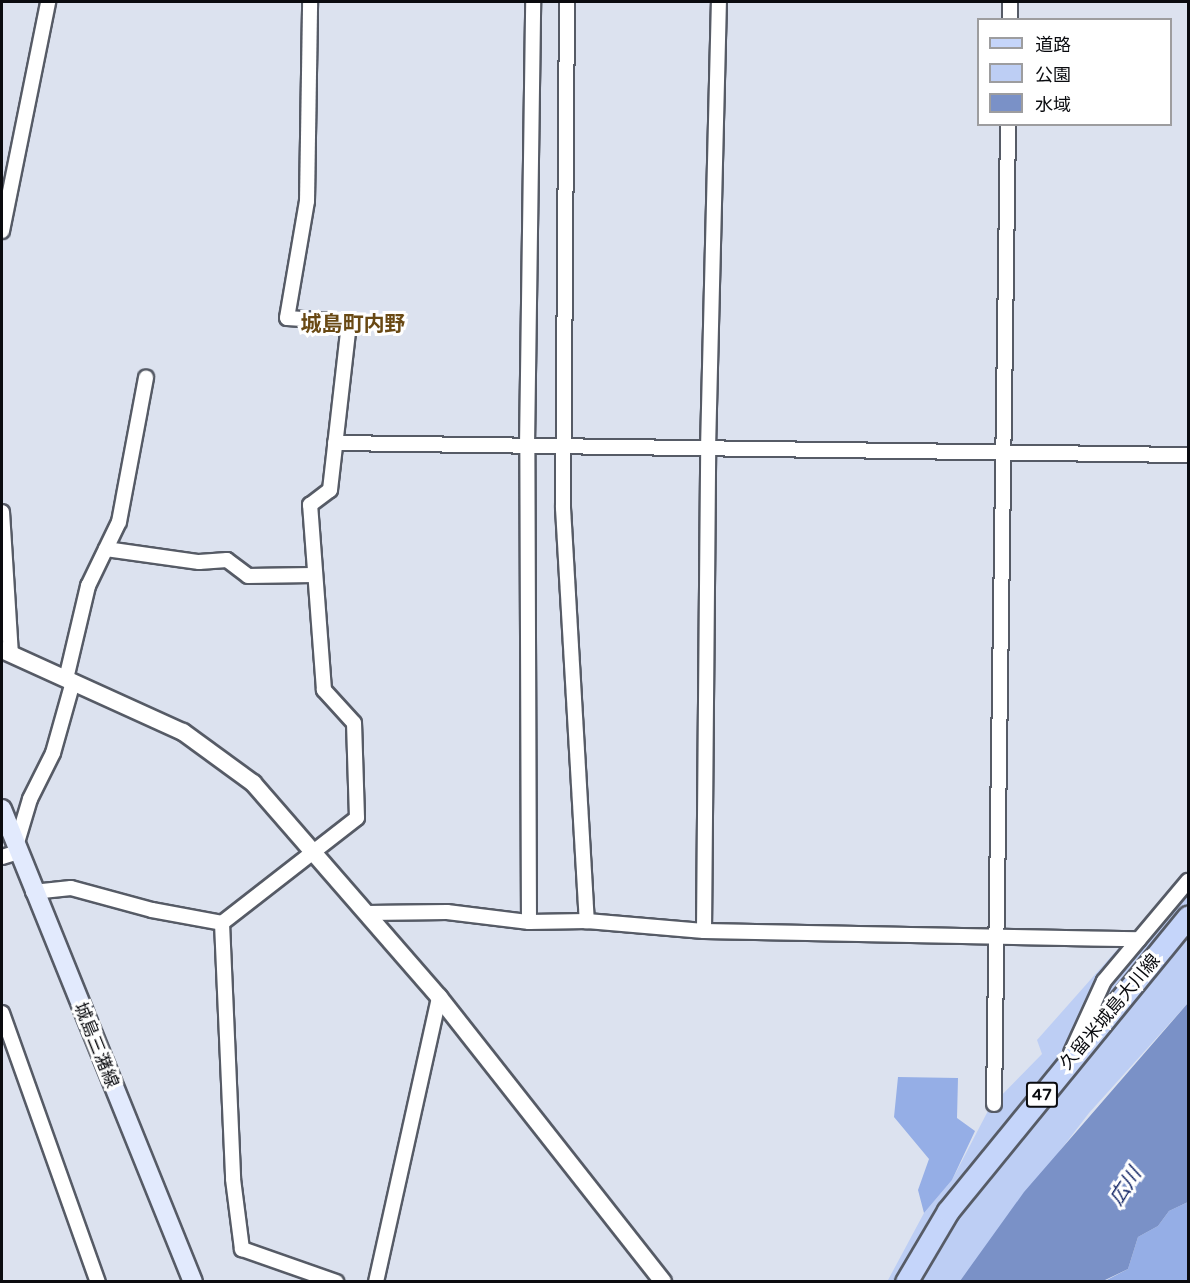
<!DOCTYPE html>
<html>
<head>
<meta charset="utf-8">
<style>
	body { margin:0 }
	#map { position:relative; width:1190px; height:1283px; overflow:hidden; background:#dce2ef; font-family:"Varela Round","Noto Sans JP",sans-serif }
	div>[style] { position:absolute }
	[style*='--x'] { left:calc(var(--x)*1px); top:calc(var(--y)*1px); width:calc(var(--w)*1px); rotate:calc(var(--a)*1deg) }
	.green>* { inset:0; background:#bdcef4 }
	.forest>* { inset:0; background:#95aee6 }
	.water>* { inset:0; background:#7a91c7 }
	.roads { filter:drop-shadow(2px 0 #565b66) drop-shadow(-2px 0 #565b66) drop-shadow(0 2px #565b66) drop-shadow(0 -2px #565b66) }
	.minor>* { height:14px; margin:-7px; padding:0 7px; transform-origin:7px; border-radius:7px; background:#fff }
	.tertiary>* { height:16px; margin:-8px; padding:0 8px; transform-origin:8px; border-radius:8px; background:#fff }
	.secondary>* { height:18px; margin:-9px; padding:0 9px; transform-origin:9px; border-radius:9px; background:#e2eafd }
	.primary>* { height:21px; margin:-10.5px; padding:0 10.5px; transform-origin:10.5px; border-radius:10.5px; background:#c5d5fa }
	span { translate:-50% -50%; white-space:nowrap; text-align:center; line-height:1.15; -webkit-text-stroke:6px #fff; paint-order:stroke }
	.shield-label span { padding:2px 4px; background:#fff; border:2px solid; border-radius:4px; -webkit-text-stroke-width:0 }
	.shield-label { font-size:16px; color:#0a0b0f; font-weight:700 }
	.street-label { font-size:18px; color:#0a0b0f }
	.water-label { font-size:20px; color:#122565; font-style:italic }
	.quarter-label { font-size:21px; color:#694914; font-weight:700 }
	.frame { position:absolute; inset:0; border:3px solid #0a0b0f; pointer-events:none }
	.legend { position:absolute; left:977px; top:18px; width:195px; height:108px; box-sizing:border-box; background:#fff; border:2px solid #9d9d9f; margin:0; padding:8px 10px; list-style:none; font-size:18px; color:#0a0b0f }
	.legend li { display:flex; align-items:center; gap:12px; height:30px }
	.legend b { width:30px; border:2px solid #9d9d9f }
</style>
</head>
<body>
<div id="map">
	<div class="green">
		<i style="clip-path:polygon(1188px 885px,1188px 907px,1075px 1044px,1106px 983px)"></i>
		<i style="clip-path:polygon(1188px 931px,1188px 1003px,1089px 1113px,960px 1281px,915px 1282px,967px 1197px)"></i>
		<i style="clip-path:polygon(1123px 943px,1129px 946px,1062px 1058px,899px 1281px,887px 1282px,924px 1213px,952px 1180px,990px 1107px,1042px 1054px,1037px 1040px)"></i>
	</div>
	<div class="forest">
		<i style="clip-path:polygon(898px 1077px,958px 1078px,957px 1118px,975px 1131px,952px 1180px,924px 1213px,918px 1190px,929px 1159px,894px 1117px)"></i>
		<i style="clip-path:polygon(1188px 1202px,1188px 1281px,1103px 1282px,1128px 1269px,1138px 1237px,1158px 1226px,1169px 1211px)"></i>
	</div>
	<div class="water">
		<i style="clip-path:polygon(1188px 1003px,1188px 1202px,1169px 1211px,1158px 1226px,1138px 1237px,1128px 1269px,1103px 1281px,960px 1281px,1024px 1192px)"></i>
	</div>
	<div class="roads">
		<div class="minor">
			<i style="--x:567;--y:2;--w:506;--a:90.45"></i>
			<i style="--x:563;--y:508;--w:414;--a:86.7"></i>
			<i style="--x:1010;--y:20;--w:18;--a:-90"></i>
			<i style="--x:2;--y:231;--w:234;--a:-78.6"></i>
			<i style="--x:335;--y:443;--w:853;--a:0.81"></i>
			<i style="--x:2;--y:512;--w:142;--a:86.4"></i>
			<i style="--x:106;--y:549;--w:94;--a:8"></i>
			<i style="--x:199;--y:562;--w:28;--a:-4"></i>
			<i style="--x:227;--y:560;--w:26;--a:37"></i>
			<i style="--x:248;--y:576;--w:65;--a:-0.9"></i>
			<i style="--x:66;--y:679;--w:96;--a:-76.7"></i>
			<i style="--x:88;--y:586;--w:71;--a:-64.2"></i>
			<i style="--x:119;--y:522;--w:147;--a:-79.4"></i>
			<i style="--x:16;--y:846;--w:49;--a:-73.4"></i>
			<i style="--x:30;--y:799;--w:51;--a:-63.4"></i>
			<i style="--x:53;--y:753;--w:74;--a:-74.3"></i>
			<i style="--x:2;--y:857;--w:17;--a:-17"></i>
			<i style="--x:33;--y:892;--w:38;--a:-6"></i>
			<i style="--x:71;--y:888;--w:84;--a:15.2"></i>
			<i style="--x:152;--y:910;--w:71;--a:10.5"></i>
			<i style="--x:222;--y:923;--w:171;--a:-37.9"></i>
			<i style="--x:357;--y:818;--w:95;--a:-91.8"></i>
			<i style="--x:354;--y:723;--w:45;--a:-132.3"></i>
			<i style="--x:324;--y:690;--w:186;--a:-94.3"></i>
			<i style="--x:310;--y:505;--w:25;--a:-37"></i>
			<i style="--x:330;--y:490;--w:169;--a:-83.5"></i>
			<i style="--x:349;--y:322;--w:62;--a:-176.3"></i>
			<i style="--x:287;--y:318;--w:119;--a:-80.3"></i>
			<i style="--x:307;--y:201;--w:199;--a:-89.1"></i>
			<i style="--x:368;--y:913;--w:79;--a:-0.7"></i>
			<i style="--x:447;--y:912;--w:83;--a:7"></i>
			<i style="--x:529;--y:922;--w:58;--a:-1"></i>
			<i style="--x:587;--y:921;--w:117;--a:4.9"></i>
			<i style="--x:704;--y:931;--w:435;--a:1.1"></i>
			<i style="--x:529;--y:922;--w:476;--a:-90.2"></i>
			<i style="--x:527;--y:446;--w:444;--a:-89.2"></i>
			<i style="--x:222;--y:923;--w:256;--a:87.5"></i>
			<i style="--x:233;--y:1179;--w:71;--a:82.7"></i>
			<i style="--x:242;--y:1249;--w:100;--a:19.3"></i>
			<i style="--x:704;--y:931;--w:482;--a:-89.5"></i>
			<i style="--x:708;--y:449;--w:447;--a:-88.6"></i>
			<i style="--x:2;--y:1013;--w:286;--a:70.4"></i>
			<i style="--x:1071;--y:1053;--w:79;--a:-65.4"></i>
			<i style="--x:1104;--y:981;--w:131;--a:-50"></i>
			<i style="--x:994;--y:1104;--w:980;--a:-89.18"></i>
			<i style="--x:376;--y:1282;--w:292;--a:-77.5"></i>
		</div>
		<div class="tertiary">
			<i style="--x:2;--y:650;--w:199;--a:24.4"></i>
			<i style="--x:183;--y:732;--w:87;--a:36.1"></i>
			<i style="--x:253;--y:783;--w:284;--a:49"></i>
			<i style="--x:439;--y:997;--w:362;--a:51.8"></i>
		</div>
		<div class="secondary">
			<i style="--x:2;--y:809;--w:510;--a:68.01"></i>
		</div>
		<div class="primary">
			<i style="--x:906;--y:1282;--w:82;--a:-59.4"></i>
			<i style="--x:948;--y:1211;--w:380;--a:-50.8"></i>
		</div>
	</div>
	<div class="shield-label">
		<span style="left:1042px;top:1095px">47</span>
	</div>
	<div class="street-label">
		<span style="left:1110px;top:1012px;rotate:-50deg">久留米城島大川線</span>
		<span style="left:96px;top:1045px;rotate:68deg">城島三潴線</span>
	</div>
	<div class="water-label">
		<span style="left:1126px;top:1187px;rotate:-57deg">広川</span>
	</div>
	<div class="quarter-label">
		<span style="left:353px;top:325px">城島町内野</span>
	</div>
	<div class="frame"></div>
	<ul class="legend">
	<li><b style="height:8px;background:#c5d5fa"></b>道路</li>
	<li><b style="height:16px;background:#bdcef4"></b>公園</li>
	<li><b style="height:16px;background:#7a91c7"></b>水域</li>
	</ul>
</div>
</body>
</html>
